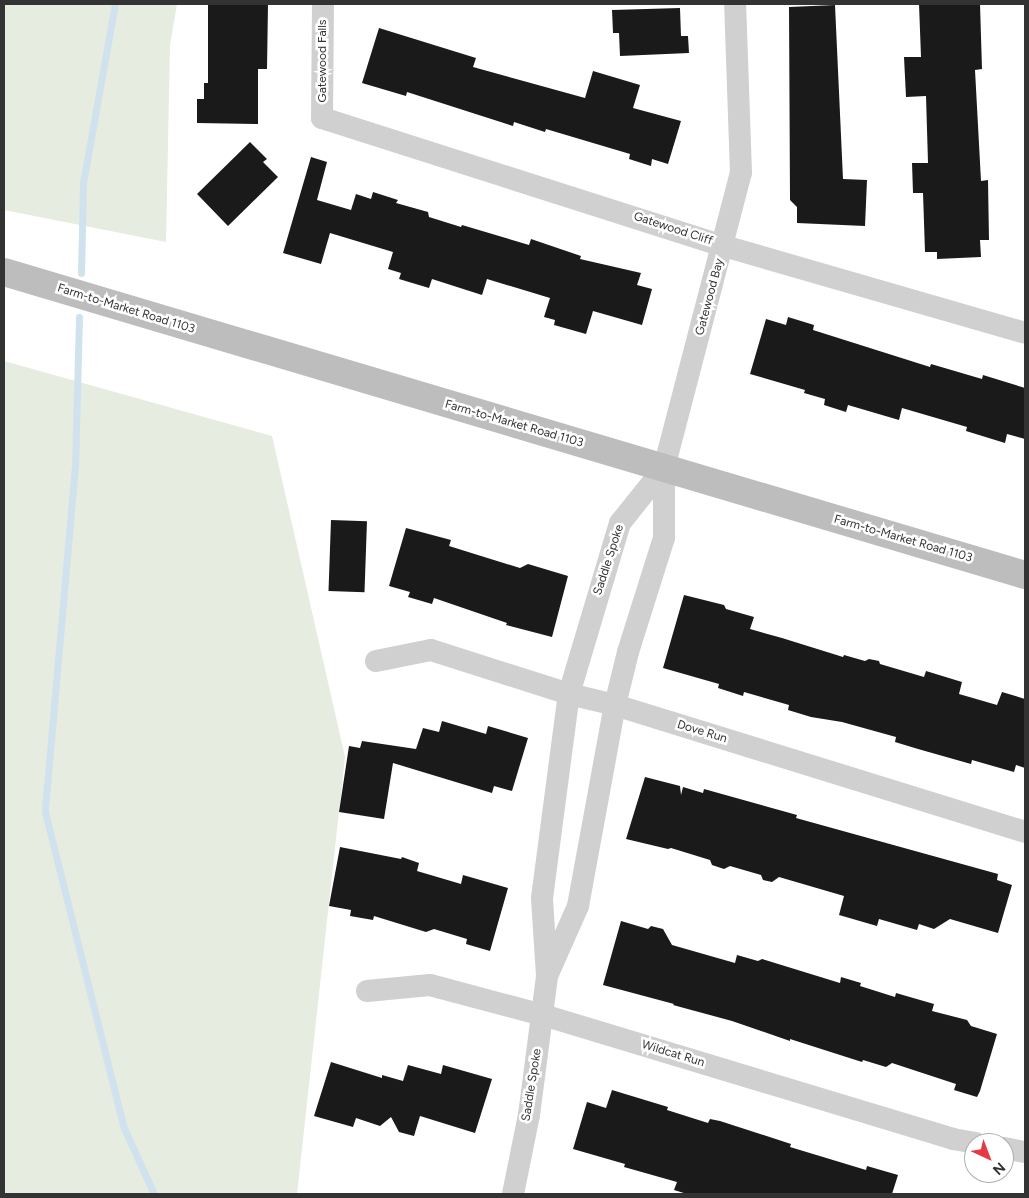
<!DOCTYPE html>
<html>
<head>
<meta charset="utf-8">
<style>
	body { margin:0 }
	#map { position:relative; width:1029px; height:1198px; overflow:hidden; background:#fff; font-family:Figtree,sans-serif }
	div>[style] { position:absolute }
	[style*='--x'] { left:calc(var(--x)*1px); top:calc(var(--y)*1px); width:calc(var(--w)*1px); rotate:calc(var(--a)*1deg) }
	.green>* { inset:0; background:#e6ecdf }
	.stream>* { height:7px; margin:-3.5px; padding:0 3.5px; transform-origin:3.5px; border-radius:3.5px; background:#cfe2ee }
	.building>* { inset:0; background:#1a1a1a; transform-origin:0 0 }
	.minor>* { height:22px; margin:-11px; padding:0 11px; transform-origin:11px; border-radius:11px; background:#d0d0d0 }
	.secondary>* { height:28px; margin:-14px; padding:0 14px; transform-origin:14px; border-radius:14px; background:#bdbdbd }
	span { translate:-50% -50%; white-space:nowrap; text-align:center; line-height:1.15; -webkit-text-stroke:5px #fff; paint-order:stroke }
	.street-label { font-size:12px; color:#333 }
	.frame { position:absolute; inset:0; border:5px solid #333; pointer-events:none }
	.north { position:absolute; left:964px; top:1133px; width:50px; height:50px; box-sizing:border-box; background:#fff; border:1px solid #adadad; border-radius:50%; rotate:137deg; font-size:14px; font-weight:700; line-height:20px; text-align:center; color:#333 }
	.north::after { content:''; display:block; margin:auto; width:18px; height:22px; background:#e63946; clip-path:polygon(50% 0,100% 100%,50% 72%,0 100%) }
</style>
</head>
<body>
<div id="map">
	<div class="green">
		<i style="clip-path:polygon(4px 4px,177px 4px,170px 45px,166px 242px,4px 210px)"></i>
		<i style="clip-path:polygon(4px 361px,272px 436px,345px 757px,297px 1194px,4px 1194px)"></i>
	</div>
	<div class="stream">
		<i style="--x:81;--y:273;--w:90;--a:-88.7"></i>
		<i style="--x:83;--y:183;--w:182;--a:-79.9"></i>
		<i style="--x:79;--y:317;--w:149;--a:91.5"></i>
		<i style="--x:75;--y:466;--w:347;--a:95"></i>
		<i style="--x:45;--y:812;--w:326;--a:76"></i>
		<i style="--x:124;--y:1128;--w:72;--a:65.6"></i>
	</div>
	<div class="building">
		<i style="clip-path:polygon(208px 4px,268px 4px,267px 69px,258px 69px,258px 124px,197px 123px,197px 99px,204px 99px,204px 83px,208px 83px)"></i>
		<i style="clip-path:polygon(919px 4px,980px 4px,982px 69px,975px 70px,981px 181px,988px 180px,989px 240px,980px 240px,981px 257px,937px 259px,937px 252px,925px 252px,923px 193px,913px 193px,912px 163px,928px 163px,926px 96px,906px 97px,904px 57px,921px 57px)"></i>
		<i style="clip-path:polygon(835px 5px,843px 179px,867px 180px,865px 226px,797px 223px,797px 207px,790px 200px,789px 7px)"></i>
		<i style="clip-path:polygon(680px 8px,681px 36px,688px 36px,689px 53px,620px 56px,619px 33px,613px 33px,612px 10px)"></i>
		<i style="clip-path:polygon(379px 28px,476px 58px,473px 67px,585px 98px,593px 71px,640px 85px,633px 108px,681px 121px,668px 164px,652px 159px,651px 166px,629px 159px,630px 154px,546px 129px,545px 132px,514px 122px,513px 126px,407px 92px,406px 96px,362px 83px)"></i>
		<i style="clip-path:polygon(250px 142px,267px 159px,263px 162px,278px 177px,228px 226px,197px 194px)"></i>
		<i style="clip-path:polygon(311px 157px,327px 162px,317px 200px,351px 210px,356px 194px,371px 199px,373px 192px,398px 200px,396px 203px,428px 212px,429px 217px,461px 227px,462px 225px,529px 245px,531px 239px,581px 256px,580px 259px,641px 273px,637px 285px,652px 289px,642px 325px,593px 311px,586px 334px,554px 325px,555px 320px,544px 317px,550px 298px,487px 279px,482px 295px,432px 279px,429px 288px,399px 279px,401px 273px,388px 269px,393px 252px,330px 233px,321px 264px,283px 253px)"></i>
		<i style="clip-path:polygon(788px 317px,814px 325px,813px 330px,930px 367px,931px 364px,982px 379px,983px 375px,1025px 388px,1025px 439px,1007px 434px,1005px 443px,966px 431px,967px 427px,902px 408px,899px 420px,848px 405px,846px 412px,824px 405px,825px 399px,804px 393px,805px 390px,750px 374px,766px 319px,786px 325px)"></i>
		<i style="left:331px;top:520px;width:36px;height:71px;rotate:2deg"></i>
		<i style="clip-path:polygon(406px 528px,451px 540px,449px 546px,520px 568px,528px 564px,568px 576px,552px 637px,506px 625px,507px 623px,434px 598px,432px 604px,408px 597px,410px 592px,389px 586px)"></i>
		<i style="clip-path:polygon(684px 595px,724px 605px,726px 609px,754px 617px,750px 629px,782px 638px,843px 657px,844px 655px,865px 661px,869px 659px,879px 661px,880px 664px,924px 677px,926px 671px,962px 682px,959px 694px,997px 705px,1002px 692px,1025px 699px,1025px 768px,1016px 765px,1014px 772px,972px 760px,971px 764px,918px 749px,895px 742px,896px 737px,842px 722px,811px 717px,788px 710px,789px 705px,744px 692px,743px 696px,718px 688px,719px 684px,663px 668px)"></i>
		<i style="clip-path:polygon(442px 721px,486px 734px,488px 726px,528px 738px,512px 791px,494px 786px,492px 793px,393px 763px,384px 819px,339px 812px,349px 746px,360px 748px,362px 741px,416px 749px,423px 728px,439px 732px)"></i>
		<i style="clip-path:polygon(645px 777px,680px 786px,681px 795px,683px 787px,703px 793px,704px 789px,797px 815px,796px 818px,998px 874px,997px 880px,1012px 885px,998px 933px,950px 919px,934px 929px,919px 924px,917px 930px,879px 919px,877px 926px,839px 915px,844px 896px,779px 877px,772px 882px,763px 880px,761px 875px,730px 866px,724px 869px,712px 865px,710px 860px,671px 848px,668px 849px,626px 839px)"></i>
		<i style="clip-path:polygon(340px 847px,401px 859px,402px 857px,419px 863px,417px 871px,461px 884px,463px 875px,508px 888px,490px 951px,466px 944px,467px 939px,434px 929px,426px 932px,374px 916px,373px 920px,350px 916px,351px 910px,329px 906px)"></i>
		<i style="clip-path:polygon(621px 921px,648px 929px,651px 926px,663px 929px,672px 945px,735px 963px,737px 955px,758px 961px,762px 959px,840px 983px,841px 977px,861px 983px,860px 986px,895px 997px,896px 993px,934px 1004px,932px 1011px,967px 1020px,971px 1026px,997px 1034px,980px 1091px,977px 1097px,954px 1090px,956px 1084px,892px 1063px,886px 1067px,863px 1060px,862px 1062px,790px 1039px,790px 1041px,732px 1021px,673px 1005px,674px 1004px,603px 985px)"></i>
		<i style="clip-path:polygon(331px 1062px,382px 1078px,382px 1075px,403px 1081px,408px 1065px,441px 1074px,443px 1065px,492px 1079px,475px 1133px,420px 1116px,414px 1136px,399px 1132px,391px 1117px,380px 1126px,356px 1118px,353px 1127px,314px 1116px)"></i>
		<i style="clip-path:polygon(612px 1090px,668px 1107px,667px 1110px,708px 1123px,710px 1119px,720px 1121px,791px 1144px,790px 1147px,866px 1170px,867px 1166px,898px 1175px,892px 1194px,687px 1194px,674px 1190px,677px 1182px,624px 1167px,625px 1164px,573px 1149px,587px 1102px,606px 1108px)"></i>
	</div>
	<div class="minor">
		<i style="--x:323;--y:4;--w:114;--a:90.5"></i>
		<i style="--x:322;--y:118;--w:422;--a:17.7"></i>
		<i style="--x:724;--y:246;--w:313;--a:16.1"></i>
		<i style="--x:376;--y:661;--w:56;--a:-11.3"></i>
		<i style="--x:431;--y:650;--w:145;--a:17.7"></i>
		<i style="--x:569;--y:694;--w:47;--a:13.4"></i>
		<i style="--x:615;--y:705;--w:429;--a:17.2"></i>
		<i style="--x:547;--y:976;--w:77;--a:-66.1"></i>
		<i style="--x:578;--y:906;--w:204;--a:-79.6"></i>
		<i style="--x:615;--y:705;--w:55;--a:-76.2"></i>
		<i style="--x:628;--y:652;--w:120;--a:-72.5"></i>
		<i style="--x:664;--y:538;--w:70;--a:-90"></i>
		<i style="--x:664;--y:468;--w:305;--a:-75.4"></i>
		<i style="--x:741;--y:173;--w:169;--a:-92"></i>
		<i style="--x:367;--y:991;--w:63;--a:-5.4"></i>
		<i style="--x:430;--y:985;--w:117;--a:14.9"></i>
		<i style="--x:543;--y:1015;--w:428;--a:16.8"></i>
		<i style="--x:953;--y:1139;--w:23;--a:10"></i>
		<i style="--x:1004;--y:1148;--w:21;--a:11"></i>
		<i style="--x:513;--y:1194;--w:81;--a:-78.6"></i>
		<i style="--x:529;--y:1115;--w:140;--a:-82.6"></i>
		<i style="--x:547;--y:976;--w:78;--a:-93.7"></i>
		<i style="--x:542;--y:898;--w:206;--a:-82.5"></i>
		<i style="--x:569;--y:694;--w:178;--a:-73.4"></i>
		<i style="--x:620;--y:523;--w:70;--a:-51.3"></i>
	</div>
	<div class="secondary">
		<i style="--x:4;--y:272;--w:1065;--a:16.53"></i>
	</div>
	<div class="street-label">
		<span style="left:323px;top:61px;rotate:-90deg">Gatewood Falls</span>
		<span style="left:673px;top:229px;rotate:18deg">Gatewood Cliff</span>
		<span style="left:710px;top:297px;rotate:-75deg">Gatewood Bay</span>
		<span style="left:126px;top:309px;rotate:17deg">Farm-to-Market Road 1103</span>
		<span style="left:514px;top:424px;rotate:16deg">Farm-to-Market Road 1103</span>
		<span style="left:903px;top:539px;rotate:16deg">Farm-to-Market Road 1103</span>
		<span style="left:609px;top:560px;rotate:-72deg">Saddle Spoke</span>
		<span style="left:702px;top:732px;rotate:17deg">Dove Run</span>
		<span style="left:673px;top:1054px;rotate:17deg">Wildcat Run</span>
		<span style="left:532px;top:1085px;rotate:-81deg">Saddle Spoke</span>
	</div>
	<div class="frame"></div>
	<div class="north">N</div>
</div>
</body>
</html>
